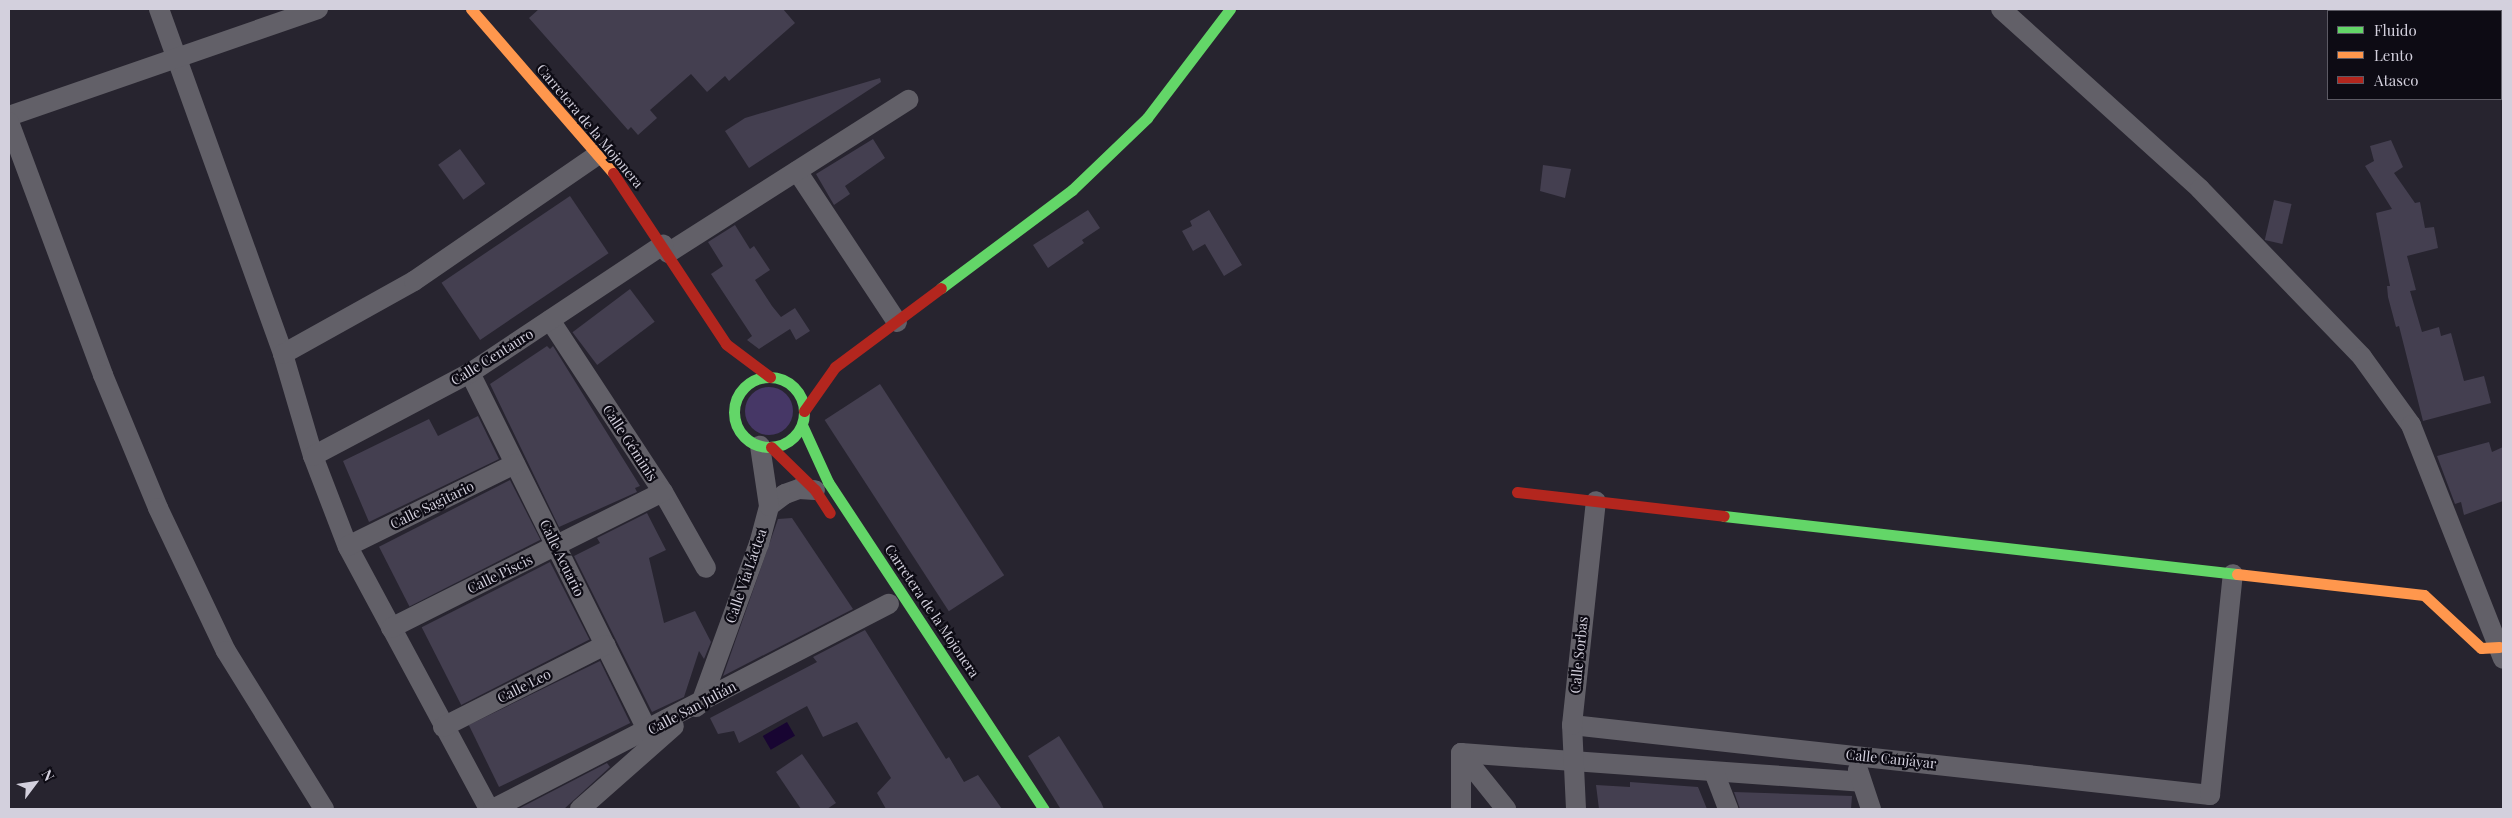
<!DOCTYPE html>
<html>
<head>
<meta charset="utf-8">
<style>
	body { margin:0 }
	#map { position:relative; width:2512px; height:818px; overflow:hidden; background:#27242f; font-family:"Playfair Display",serif }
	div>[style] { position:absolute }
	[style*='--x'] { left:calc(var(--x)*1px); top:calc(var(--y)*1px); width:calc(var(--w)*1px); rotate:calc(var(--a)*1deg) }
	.green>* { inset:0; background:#463766 }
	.round { border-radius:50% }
	.water>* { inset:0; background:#180532; transform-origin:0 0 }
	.building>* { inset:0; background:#443f50; transform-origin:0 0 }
	.street>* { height:20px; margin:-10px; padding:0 10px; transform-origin:10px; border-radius:10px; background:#626068 }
	.fast>* { height:11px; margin:-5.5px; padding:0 5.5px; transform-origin:5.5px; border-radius:5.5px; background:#63d668 }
	.fast>.ring { margin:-5.5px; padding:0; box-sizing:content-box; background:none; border:11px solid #63d668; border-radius:50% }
	.slow>* { height:11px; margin:-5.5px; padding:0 5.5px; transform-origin:5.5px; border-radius:5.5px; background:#ff974d }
	.jam>* { height:11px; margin:-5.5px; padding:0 5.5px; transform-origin:5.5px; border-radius:5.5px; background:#b3261e }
	span { translate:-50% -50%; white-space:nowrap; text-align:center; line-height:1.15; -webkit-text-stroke:4.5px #0d0b14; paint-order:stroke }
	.street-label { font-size:14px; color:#d3d0dd }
	.frame { position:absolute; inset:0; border:10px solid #d3d0dd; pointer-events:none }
	.legend { position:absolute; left:2327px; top:10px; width:175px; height:90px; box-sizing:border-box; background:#0d0b14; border:1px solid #5c5a64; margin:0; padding:6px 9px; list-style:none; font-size:15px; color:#d3d0dd }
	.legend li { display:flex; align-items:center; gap:10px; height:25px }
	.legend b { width:25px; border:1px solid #5c5a64 }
	.north { position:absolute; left:10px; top:758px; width:50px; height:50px; -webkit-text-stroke:4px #0d0b14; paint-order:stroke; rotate:59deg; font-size:14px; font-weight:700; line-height:20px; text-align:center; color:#d3d0dd }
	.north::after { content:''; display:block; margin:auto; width:18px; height:22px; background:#d3d0dd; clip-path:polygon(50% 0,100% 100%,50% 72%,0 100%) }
</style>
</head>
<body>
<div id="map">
	<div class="green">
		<i class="round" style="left:745px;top:387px;width:48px;height:48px"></i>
	</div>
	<div class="water">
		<i style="left:787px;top:722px;width:16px;height:28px;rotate:60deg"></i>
	</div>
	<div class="building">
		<i style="clip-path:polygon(539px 9px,783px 9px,795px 23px,729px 81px,725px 76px,707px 92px,691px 74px,650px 110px,657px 118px,638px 135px,631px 127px,628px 130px,529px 18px)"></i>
		<i style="clip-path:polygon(880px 78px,881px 82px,749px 168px,725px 131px,745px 118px)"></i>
		<i style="clip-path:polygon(873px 139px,885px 158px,845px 186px,850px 194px,834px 205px,816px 174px)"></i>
		<i style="clip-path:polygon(2391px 140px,2403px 167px,2394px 173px,2415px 203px,2420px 202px,2425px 228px,2434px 227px,2438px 248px,2407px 256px,2416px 290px,2410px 291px,2422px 332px,2439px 327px,2441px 336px,2451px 333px,2464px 381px,2484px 376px,2491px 403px,2423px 421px,2399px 326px,2396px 327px,2388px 297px,2387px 286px,2390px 286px,2376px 213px,2392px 209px,2365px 166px,2374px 161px,2370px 146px)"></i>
		<i style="left:460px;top:149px;width:43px;height:27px;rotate:54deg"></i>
		<i style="clip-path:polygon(1543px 165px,1571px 169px,1565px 198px,1540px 191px)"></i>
		<i style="left:570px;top:196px;width:69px;height:155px;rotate:56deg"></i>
		<i style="left:2274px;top:200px;width:18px;height:41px;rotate:13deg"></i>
		<i style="clip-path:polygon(1088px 210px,1100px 228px,1082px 240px,1084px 243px,1048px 268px,1033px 245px)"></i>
		<i style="clip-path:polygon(1209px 210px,1242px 265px,1224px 276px,1205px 244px,1193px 251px,1182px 231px,1192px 226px,1190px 221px)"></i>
		<i style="clip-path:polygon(735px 225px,750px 249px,754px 246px,770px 270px,755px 280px,772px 306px,781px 317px,795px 308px,810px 331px,796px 340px,790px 329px,759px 349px,747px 340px,752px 336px,711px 274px,723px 266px,708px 242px)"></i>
		<i style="left:630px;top:289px;width:41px;height:72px;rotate:53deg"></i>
		<i style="clip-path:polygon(547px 346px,550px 349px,553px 346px,640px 486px,635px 488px,637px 492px,559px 527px,490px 384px)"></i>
		<i style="left:880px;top:384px;width:228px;height:66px;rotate:57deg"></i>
		<i style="clip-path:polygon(478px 416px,499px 459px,369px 522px,343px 461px,429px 419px,438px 436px)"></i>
		<i style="clip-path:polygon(2489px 442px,2492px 452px,2503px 447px,2503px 501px,2464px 515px,2461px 502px,2455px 504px,2437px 456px)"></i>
		<i style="left:510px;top:480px;width:67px;height:147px;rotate:63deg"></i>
		<i style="clip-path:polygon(647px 513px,666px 550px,649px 558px,664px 623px,695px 611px,711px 642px,704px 659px,699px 651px,684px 697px,652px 712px,574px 556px,600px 543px,597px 538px)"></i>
		<i style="clip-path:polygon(792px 518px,853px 609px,723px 676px,778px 519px)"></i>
		<i style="left:550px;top:562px;width:87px;height:144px;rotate:63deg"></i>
		<i style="clip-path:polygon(865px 630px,946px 759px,949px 757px,964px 782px,978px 775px,1002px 809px,886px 809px,877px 793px,891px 778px,857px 722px,823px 737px,807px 706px,739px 743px,734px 731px,718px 734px,710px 718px,817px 662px,813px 657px)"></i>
		<i style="left:600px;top:661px;width:69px;height:146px;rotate:64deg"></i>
		<i style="clip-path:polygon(1059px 736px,1101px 802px,1104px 809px,1060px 808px,1028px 756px)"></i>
		<i style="clip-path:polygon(802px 754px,836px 803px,827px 809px,801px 809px,776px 772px)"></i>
		<i style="clip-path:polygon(607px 763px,610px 767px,564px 809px,518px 809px)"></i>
		<i style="clip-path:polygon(1630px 782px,1698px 787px,1707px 809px,1599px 809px,1596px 785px,1630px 787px)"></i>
		<i style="clip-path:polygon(1734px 792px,1852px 796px,1851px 809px,1740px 809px)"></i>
	</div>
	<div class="street">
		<i style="--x:159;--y:9;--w:367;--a:70.2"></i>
		<i style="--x:283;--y:354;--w:106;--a:73.6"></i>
		<i style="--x:313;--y:456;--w:97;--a:69"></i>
		<i style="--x:348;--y:547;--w:298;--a:61.7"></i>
		<i style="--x:2001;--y:9;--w:268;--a:42.1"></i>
		<i style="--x:2200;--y:189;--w:233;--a:46"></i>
		<i style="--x:2362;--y:357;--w:84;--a:54.2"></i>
		<i style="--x:2411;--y:425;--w:251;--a:68.5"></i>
		<i style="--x:9;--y:116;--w:327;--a:-19.1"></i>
		<i style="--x:9;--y:122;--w:270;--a:69.6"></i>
		<i style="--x:103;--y:375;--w:144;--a:67.5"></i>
		<i style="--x:158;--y:508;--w:158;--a:64.6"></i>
		<i style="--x:226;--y:651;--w:186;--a:58.2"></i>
		<i style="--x:797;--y:171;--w:181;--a:56.5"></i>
		<i style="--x:668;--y:253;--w:285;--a:-32.5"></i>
		<i style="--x:550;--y:320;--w:206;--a:56.7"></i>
		<i style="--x:663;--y:492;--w:87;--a:60.5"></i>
		<i style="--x:283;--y:354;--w:150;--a:-29.1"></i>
		<i style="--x:414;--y:281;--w:222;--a:-34.5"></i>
		<i style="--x:470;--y:373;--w:412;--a:63.6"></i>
		<i style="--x:313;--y:456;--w:178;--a:-27.9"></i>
		<i style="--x:470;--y:373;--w:232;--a:-33.6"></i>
		<i style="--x:769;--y:506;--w:20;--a:-37"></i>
		<i style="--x:785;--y:494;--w:15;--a:-20"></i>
		<i style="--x:799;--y:489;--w:16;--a:4"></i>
		<i style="--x:348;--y:546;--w:186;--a:-26.2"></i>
		<i style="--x:391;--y:628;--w:304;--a:-26.6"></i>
		<i style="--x:696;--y:707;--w:6;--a:-39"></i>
		<i style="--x:701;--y:703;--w:169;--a:-70"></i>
		<i style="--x:759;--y:544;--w:39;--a:-75"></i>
		<i style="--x:769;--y:506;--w:61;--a:-98.5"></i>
		<i style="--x:1572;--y:725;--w:642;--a:6.26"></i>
		<i style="--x:2210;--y:795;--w:222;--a:-84.1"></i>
		<i style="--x:443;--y:727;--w:182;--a:-26.8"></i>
		<i style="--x:1461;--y:753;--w:401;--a:4.1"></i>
		<i style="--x:1461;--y:753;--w:72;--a:51.2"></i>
		<i style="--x:1461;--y:753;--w:56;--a:90"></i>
		<i style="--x:1858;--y:770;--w:41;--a:71.6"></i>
		<i style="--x:1714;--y:772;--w:40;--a:69"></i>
		<i style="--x:493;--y:809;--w:446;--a:-27.4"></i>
		<i style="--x:580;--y:809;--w:125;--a:-41.4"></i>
		<i style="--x:1576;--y:809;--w:84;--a:-92.7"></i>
		<i style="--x:1572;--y:725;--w:225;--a:-83.9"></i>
	</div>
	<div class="fast">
		<i style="--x:941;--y:288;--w:164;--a:-36.8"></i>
		<i style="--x:1072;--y:190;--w:104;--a:-43.8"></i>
		<i style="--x:1147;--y:118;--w:137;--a:-52.7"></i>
		<i class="ring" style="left:734px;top:377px;width:59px;height:59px"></i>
		<i style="--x:802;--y:425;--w:63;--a:65.5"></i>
		<i style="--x:828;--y:482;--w:392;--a:56.6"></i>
		<i style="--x:1724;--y:516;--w:516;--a:6.45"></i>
	</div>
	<div class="slow">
		<i style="--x:471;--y:9;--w:217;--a:49.1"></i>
		<i style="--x:2237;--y:574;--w:188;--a:6.4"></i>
		<i style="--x:2424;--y:595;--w:78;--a:42.9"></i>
		<i style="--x:2481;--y:648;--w:18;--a:-3"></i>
	</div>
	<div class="jam">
		<i style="--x:613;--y:173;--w:205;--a:56.5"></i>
		<i style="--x:726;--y:344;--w:55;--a:36.9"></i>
		<i style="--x:804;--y:411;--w:54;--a:-54.8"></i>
		<i style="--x:835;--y:367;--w:132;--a:-36.7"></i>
		<i style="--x:771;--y:447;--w:62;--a:44.3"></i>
		<i style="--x:815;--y:490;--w:27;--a:57"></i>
		<i style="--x:1517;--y:492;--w:208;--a:6.6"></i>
	</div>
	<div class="street-label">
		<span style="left:590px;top:126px;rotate:50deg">Carretera de la Mojonera</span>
		<span style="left:492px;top:357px;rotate:-32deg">Calle Centauro</span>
		<span style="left:630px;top:443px;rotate:57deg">Calle Géminis</span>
		<span style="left:432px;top:505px;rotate:-26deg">Calle Sagitario</span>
		<span style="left:562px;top:558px;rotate:64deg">Calle Acuario</span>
		<span style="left:500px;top:574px;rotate:-26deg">Calle Piscis</span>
		<span style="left:746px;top:576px;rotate:-71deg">Calle Vía Láctea</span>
		<span style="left:932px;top:611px;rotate:56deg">Carretera de la Mojonera</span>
		<span style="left:1579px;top:655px;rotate:-84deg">Calle Sorbas</span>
		<span style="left:524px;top:686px;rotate:-27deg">Calle Leo</span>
		<span style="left:692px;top:708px;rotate:-28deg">Calle San Julián</span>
		<span style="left:1891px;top:759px;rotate:6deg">Calle Canjáyar</span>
	</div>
	<div class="frame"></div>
	<ul class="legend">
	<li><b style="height:6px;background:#63d668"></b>Fluido</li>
	<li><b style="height:6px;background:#ff974d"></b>Lento</li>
	<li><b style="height:6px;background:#b3261e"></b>Atasco</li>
	</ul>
	<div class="north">N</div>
</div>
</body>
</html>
